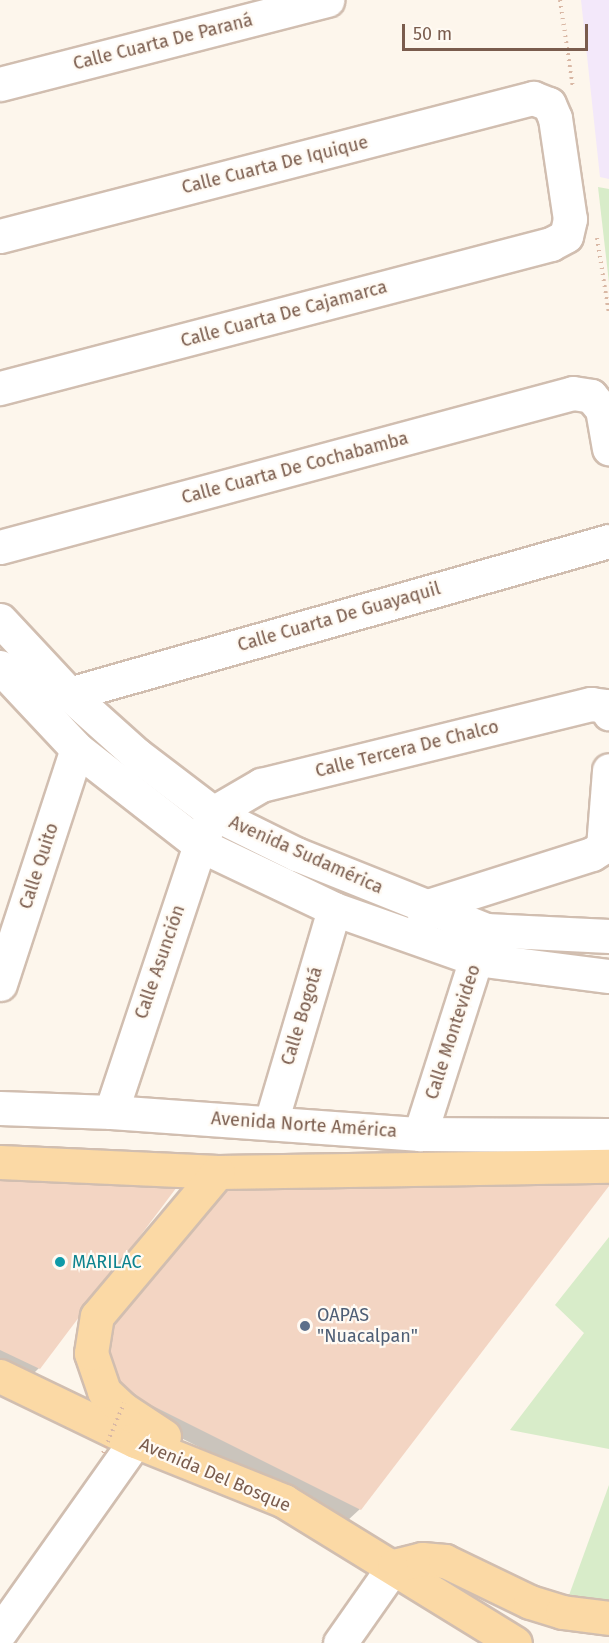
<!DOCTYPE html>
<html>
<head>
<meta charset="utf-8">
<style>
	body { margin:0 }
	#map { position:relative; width:609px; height:1643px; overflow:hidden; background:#fdf6ec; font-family:"Fira Sans",sans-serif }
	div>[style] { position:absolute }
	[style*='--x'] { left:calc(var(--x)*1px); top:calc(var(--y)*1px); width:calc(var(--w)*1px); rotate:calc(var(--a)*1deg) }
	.education>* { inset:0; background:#f3e8fa }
	.green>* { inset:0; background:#d8ecc9 }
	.shadow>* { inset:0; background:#0003 }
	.building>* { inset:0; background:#f3d5c3 }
	.path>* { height:4px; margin-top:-2px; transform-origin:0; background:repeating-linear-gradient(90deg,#d9b8a5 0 1.5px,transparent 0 6px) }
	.roads { filter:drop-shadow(2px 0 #d1beb0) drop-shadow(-2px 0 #d1beb0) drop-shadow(0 2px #d1beb0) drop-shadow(0 -2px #d1beb0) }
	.minor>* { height:33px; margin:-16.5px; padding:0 16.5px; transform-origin:16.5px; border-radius:16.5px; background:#fff }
	.major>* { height:33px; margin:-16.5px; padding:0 16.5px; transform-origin:16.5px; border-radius:16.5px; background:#fbd9a5 }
	.path-bridge>* { height:4px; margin-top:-2px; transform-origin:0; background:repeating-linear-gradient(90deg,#d9b8a5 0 1.5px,transparent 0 6px) }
	.dots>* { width:16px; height:16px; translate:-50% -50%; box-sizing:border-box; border:3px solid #fffaf3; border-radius:50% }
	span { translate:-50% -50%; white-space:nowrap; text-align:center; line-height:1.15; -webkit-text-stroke:4.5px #fffaf3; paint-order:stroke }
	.street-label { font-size:18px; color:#7a5c4d }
	.culture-label { font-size:18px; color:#0d838f }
	.left { translate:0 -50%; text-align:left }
	.service-label { font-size:18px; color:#4e5e75 }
	.scale { position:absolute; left:402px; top:24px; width:186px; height:27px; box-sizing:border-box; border:3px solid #7a5c4d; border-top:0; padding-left:8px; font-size:18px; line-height:21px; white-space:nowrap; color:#7a5c4d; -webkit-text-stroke:4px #fffaf3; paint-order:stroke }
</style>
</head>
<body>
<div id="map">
	<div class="education">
		<i style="clip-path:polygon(581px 0,609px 0,609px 179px,600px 177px)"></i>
	</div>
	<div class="green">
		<i style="clip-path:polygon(598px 187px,609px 189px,609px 283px)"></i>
		<i style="clip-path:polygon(609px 1237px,609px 1449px,510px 1430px,584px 1333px,555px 1305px)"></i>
		<i style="clip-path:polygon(609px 1485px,609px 1605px,568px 1598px)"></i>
	</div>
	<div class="shadow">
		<i style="clip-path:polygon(0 1172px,39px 1368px,27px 1380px,0 1367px)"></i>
		<i style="clip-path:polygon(609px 1184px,360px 1509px,347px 1521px,101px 1398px)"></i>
	</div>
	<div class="building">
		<i style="clip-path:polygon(0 1170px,186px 1175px,40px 1369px,0 1350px)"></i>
		<i style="clip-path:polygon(609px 1176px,609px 1186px,361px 1510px,113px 1386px,98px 1349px,120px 1302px,224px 1179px)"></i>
	</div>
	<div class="path">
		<i style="--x:560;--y:0;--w:89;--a:81.6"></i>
		<i style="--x:597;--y:238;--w:77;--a:81"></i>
	</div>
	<div class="roads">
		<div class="minor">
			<i style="--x:0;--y:84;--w:338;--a:-14.4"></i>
			<i style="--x:0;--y:236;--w:551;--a:-14.52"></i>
			<i style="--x:533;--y:98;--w:17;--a:21"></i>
			<i style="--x:549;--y:104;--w:15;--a:67"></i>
			<i style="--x:555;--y:118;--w:102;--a:81.6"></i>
			<i style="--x:570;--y:219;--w:17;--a:103"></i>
			<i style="--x:566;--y:236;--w:17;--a:152"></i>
			<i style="--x:551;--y:244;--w:570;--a:165.35"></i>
			<i style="--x:0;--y:547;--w:593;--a:-15.04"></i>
			<i style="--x:573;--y:393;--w:18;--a:9"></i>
			<i style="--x:591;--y:396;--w:17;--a:50"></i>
			<i style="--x:602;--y:409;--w:40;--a:80"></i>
			<i style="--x:0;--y:620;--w:101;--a:47"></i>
			<i style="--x:69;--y:694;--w:91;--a:41.9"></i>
			<i style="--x:137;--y:755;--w:96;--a:37.3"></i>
			<i style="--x:213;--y:813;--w:93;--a:26.3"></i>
			<i style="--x:296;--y:854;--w:205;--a:21.8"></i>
			<i style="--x:486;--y:930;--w:123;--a:2.8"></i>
			<i style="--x:0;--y:667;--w:112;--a:46.8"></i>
			<i style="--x:77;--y:749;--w:156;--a:38"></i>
			<i style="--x:200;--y:845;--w:148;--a:25.5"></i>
			<i style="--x:334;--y:909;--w:151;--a:19.4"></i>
			<i style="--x:476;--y:959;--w:134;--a:7.3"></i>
			<i style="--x:69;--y:694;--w:561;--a:-15.82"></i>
			<i style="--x:424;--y:915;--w:10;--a:-66"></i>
			<i style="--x:428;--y:906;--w:172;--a:-17.6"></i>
			<i style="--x:592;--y:854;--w:13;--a:-32"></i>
			<i style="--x:603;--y:847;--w:77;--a:-85.5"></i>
			<i style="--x:0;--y:984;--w:247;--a:-71.9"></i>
			<i style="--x:0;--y:1108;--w:111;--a:2.1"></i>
			<i style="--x:111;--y:1112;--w:310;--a:4.1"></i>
			<i style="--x:420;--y:1134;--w:189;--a:0.3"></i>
			<i style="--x:111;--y:1112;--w:281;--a:-71.6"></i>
			<i style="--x:200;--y:845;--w:35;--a:-68"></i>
			<i style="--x:213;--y:813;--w:56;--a:-30.3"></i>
			<i style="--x:261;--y:785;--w:340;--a:-13.8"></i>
			<i style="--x:591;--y:704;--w:15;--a:8"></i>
			<i style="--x:606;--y:706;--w:8;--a:67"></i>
			<i style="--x:271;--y:1122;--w:222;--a:-73.5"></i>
			<i style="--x:420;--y:1134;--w:204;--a:-72.3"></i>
			<i style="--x:0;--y:1632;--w:234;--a:-54.7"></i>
			<i style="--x:340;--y:1643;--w:94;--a:-55"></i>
		</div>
		<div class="major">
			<i style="--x:0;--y:1162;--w:218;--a:2.6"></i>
			<i style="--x:218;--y:1172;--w:391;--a:-0.9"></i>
			<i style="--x:0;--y:1376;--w:150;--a:25.7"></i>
			<i style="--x:135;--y:1441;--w:161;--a:21.9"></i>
			<i style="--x:284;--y:1501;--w:271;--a:31.6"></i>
			<i style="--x:164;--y:1436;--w:49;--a:-146.6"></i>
			<i style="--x:123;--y:1409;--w:26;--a:-137"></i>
			<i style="--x:104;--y:1391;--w:40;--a:-108.9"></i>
			<i style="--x:91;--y:1353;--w:37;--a:-81"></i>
			<i style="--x:97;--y:1316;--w:188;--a:-50"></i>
			<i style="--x:394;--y:1566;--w:29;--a:-14"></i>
			<i style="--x:422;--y:1559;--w:23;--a:5"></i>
			<i style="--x:445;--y:1561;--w:94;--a:25.8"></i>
			<i style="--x:530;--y:1602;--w:34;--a:17"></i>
			<i style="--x:562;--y:1612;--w:47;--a:7.3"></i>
		</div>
	</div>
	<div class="path-bridge">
		<i style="--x:103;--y:1453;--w:54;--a:-67.2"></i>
	</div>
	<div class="dots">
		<i style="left:60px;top:1262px;background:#0f9aa8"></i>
		<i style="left:305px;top:1326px;background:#5c6f8a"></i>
	</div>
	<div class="street-label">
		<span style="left:163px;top:42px;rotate:-14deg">Calle Cuarta De Paraná</span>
		<span style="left:275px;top:165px;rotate:-14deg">Calle Cuarta De Iquique</span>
		<span style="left:284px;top:314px;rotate:-15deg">Calle Cuarta De Cajamarca</span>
		<span style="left:295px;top:468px;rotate:-15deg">Calle Cuarta De Cochabamba</span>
		<span style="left:339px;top:617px;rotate:-16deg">Calle Cuarta De Guayaquil</span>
		<span style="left:407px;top:749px;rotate:-14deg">Calle Tercera De Chalco</span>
		<span style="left:306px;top:855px;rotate:24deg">Avenida Sudamérica</span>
		<span style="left:39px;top:866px;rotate:-72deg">Calle Quito</span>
		<span style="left:160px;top:962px;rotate:-71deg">Calle Asunción</span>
		<span style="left:302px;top:1016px;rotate:-73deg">Calle Bogotá</span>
		<span style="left:453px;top:1032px;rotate:-72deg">Calle Montevideo</span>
		<span style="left:304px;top:1125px;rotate:4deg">Avenida Norte América</span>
		<span style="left:215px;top:1475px;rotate:23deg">Avenida Del Bosque</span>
	</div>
	<div class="culture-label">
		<span class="left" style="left:72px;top:1262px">MARILAC</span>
	</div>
	<div class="service-label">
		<span class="left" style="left:317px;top:1326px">OAPAS<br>"Nuacalpan"</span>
	</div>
	<div class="scale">50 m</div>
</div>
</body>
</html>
